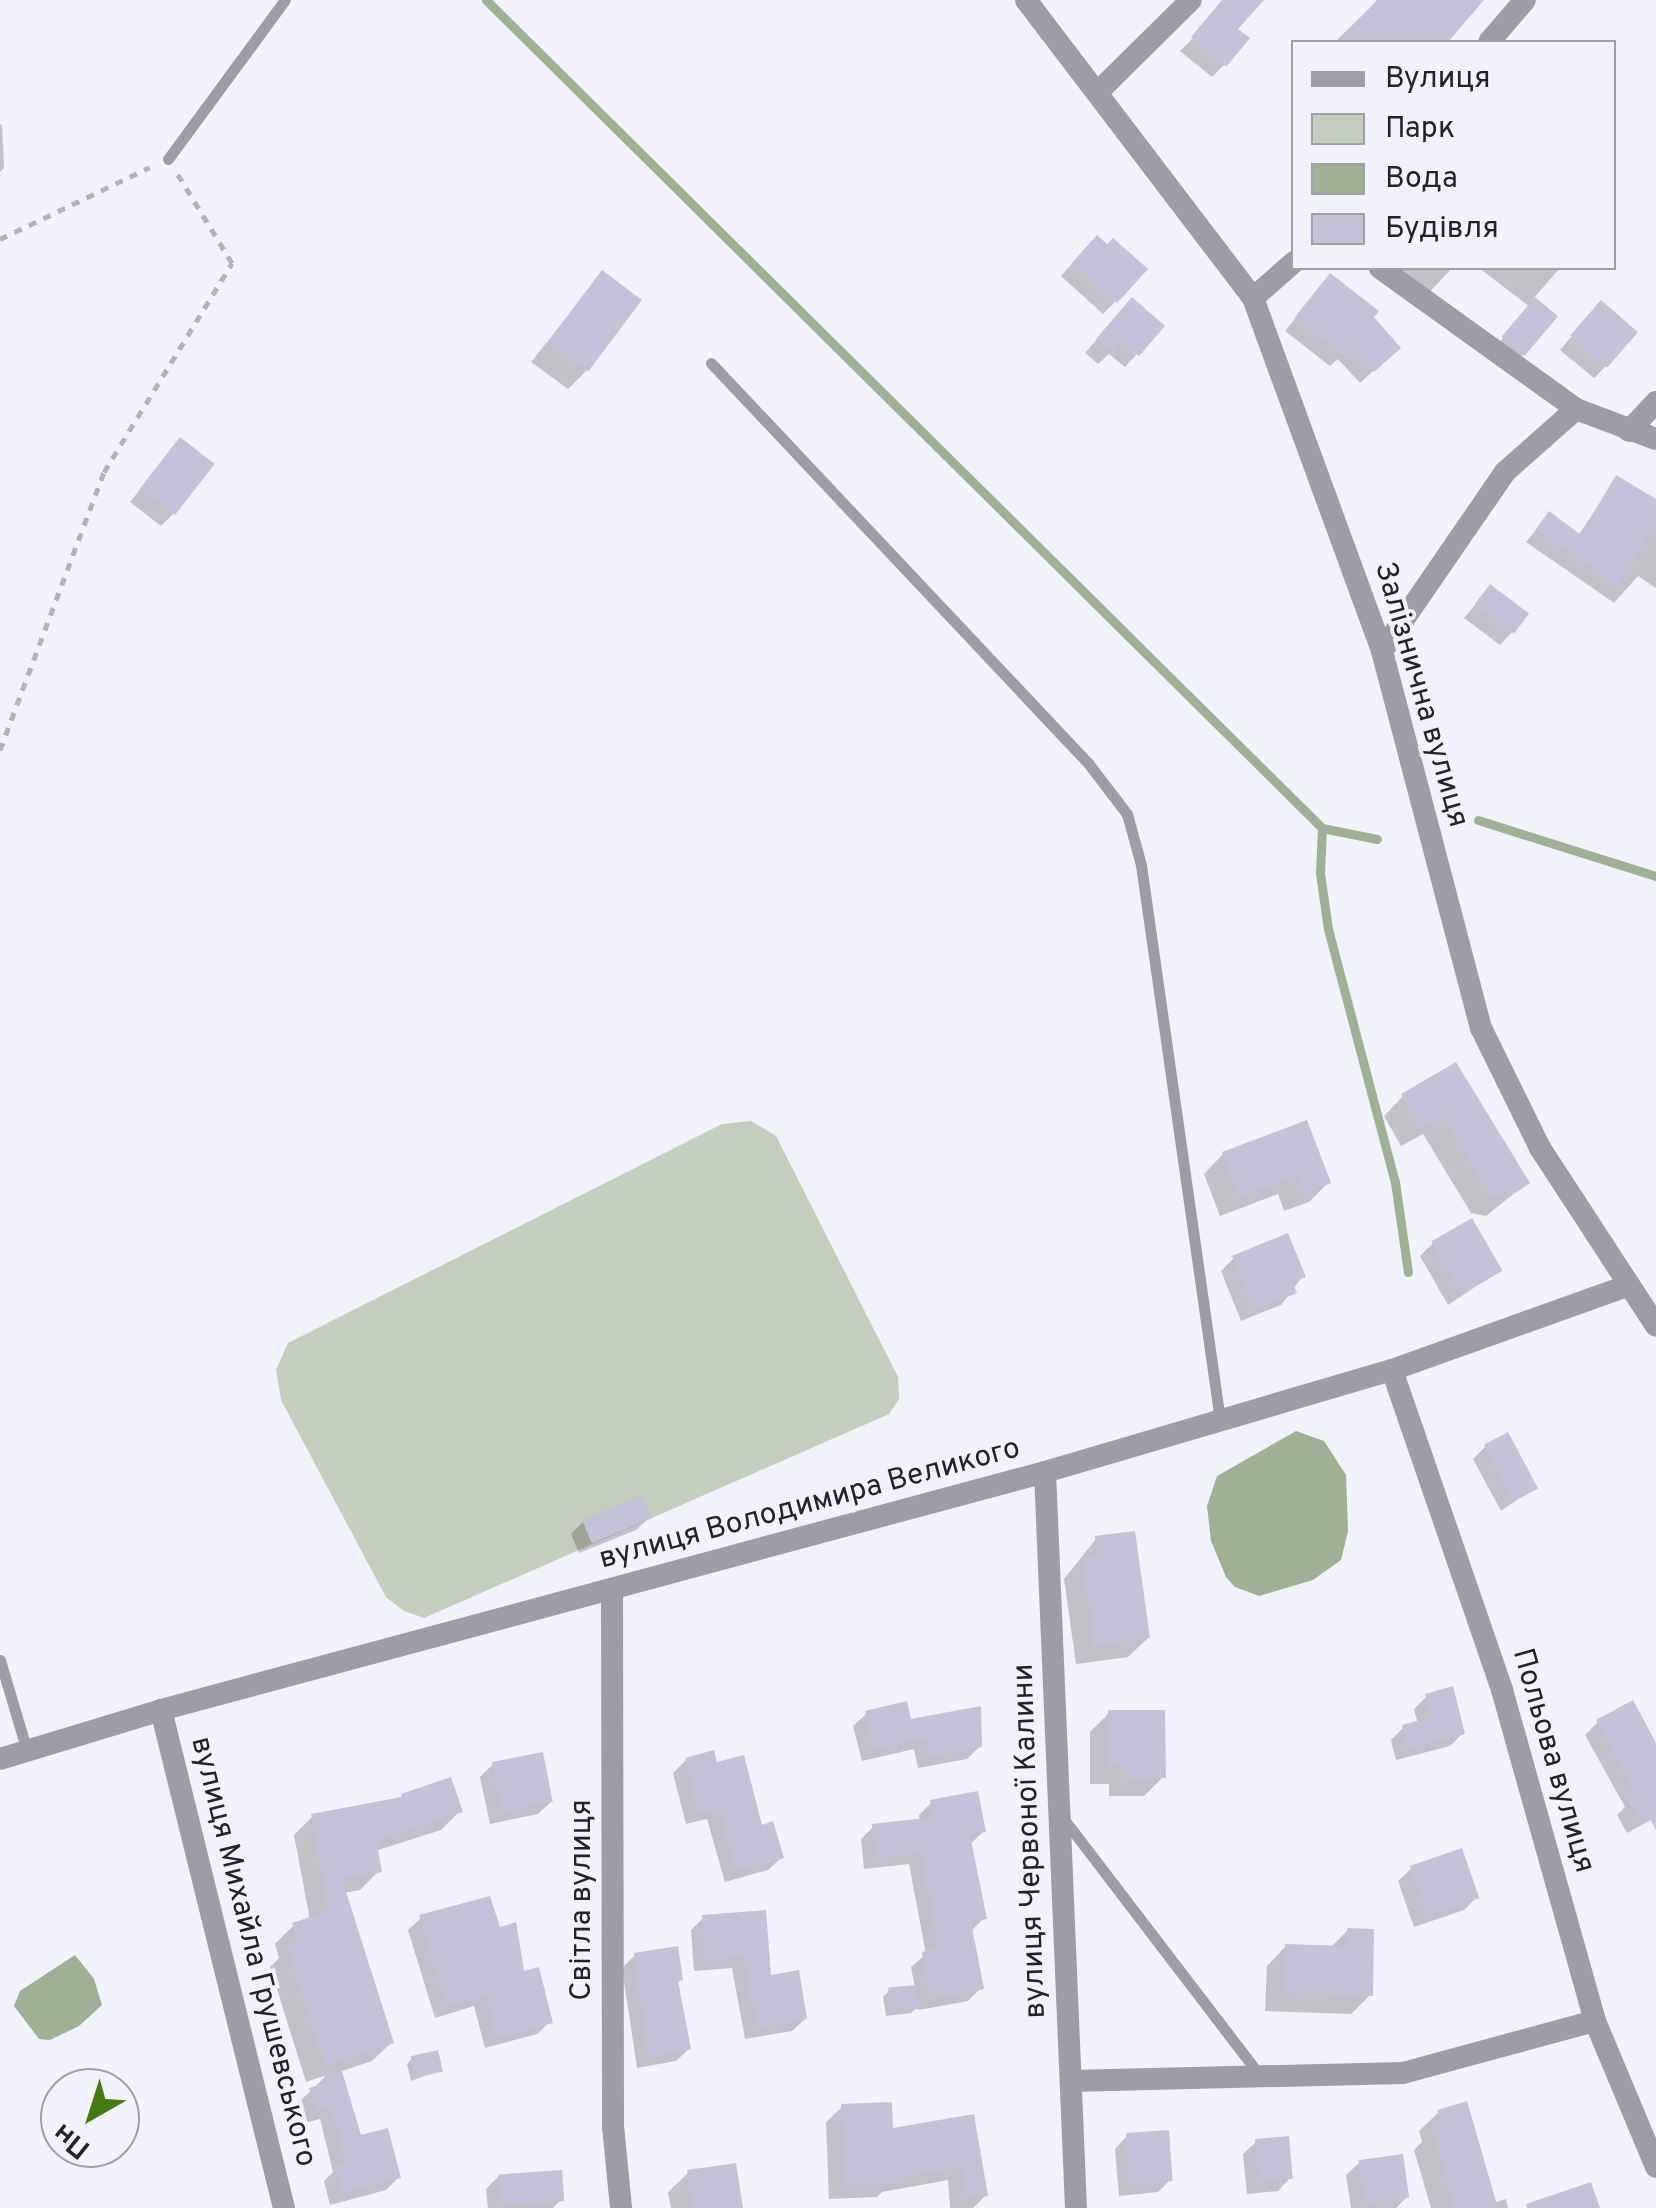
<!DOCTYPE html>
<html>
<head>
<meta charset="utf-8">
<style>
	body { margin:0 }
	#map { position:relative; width:1656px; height:2208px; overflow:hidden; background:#f2f2fb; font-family:Overpass,sans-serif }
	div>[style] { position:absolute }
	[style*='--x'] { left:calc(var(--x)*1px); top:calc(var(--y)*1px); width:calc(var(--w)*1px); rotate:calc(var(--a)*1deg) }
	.green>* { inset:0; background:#c3cebc }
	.water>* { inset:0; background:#9fb195 }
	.shadow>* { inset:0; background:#0003 }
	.stream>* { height:9px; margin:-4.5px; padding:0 4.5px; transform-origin:4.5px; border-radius:4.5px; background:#9fb195 }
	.building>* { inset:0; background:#c3c2d8; transform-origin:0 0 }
	.path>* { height:5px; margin-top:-2.5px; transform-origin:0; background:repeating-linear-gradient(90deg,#b2b2ba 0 8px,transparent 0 16px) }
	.service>* { height:11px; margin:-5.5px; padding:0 5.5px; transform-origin:5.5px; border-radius:5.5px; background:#9d9da7 }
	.minor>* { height:22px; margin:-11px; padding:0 11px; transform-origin:11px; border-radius:11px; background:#9d9da7 }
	span { translate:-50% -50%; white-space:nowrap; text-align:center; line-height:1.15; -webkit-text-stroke:8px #f2f2fb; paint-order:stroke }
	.street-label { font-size:30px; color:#23232b }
	.legend { position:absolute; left:1291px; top:40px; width:325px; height:230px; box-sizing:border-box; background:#f2f2fb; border:2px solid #9f9fa8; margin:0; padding:12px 18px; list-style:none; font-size:30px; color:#23232b }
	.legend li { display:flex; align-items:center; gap:20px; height:50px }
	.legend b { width:50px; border:2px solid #9f9fa8 }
	.north { position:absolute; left:40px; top:2068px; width:100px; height:100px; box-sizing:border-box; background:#f2f2fb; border:2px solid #9f9fa8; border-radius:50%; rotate:219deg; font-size:28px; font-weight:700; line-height:40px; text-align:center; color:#23232b }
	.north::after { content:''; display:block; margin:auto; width:35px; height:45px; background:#457c12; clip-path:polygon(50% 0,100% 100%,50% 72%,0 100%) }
</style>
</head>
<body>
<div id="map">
	<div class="green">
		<i style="clip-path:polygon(751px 1121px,776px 1136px,898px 1377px,899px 1399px,889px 1414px,424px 1618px,404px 1611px,386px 1597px,281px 1400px,276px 1370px,288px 1343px,722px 1124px)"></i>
	</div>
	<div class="water">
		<i style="clip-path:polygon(1296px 1431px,1324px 1441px,1346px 1475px,1348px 1531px,1341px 1560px,1313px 1580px,1259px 1596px,1235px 1587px,1226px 1577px,1211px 1541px,1207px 1506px,1217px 1476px)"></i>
		<i style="clip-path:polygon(75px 1955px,94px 1979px,102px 2005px,79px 2026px,50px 2040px,39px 2039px,14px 2006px,20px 1991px)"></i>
	</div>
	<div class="shadow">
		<i style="clip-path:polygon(1231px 0,1261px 0,1235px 29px,1224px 65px,1212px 77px,1180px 51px)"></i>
		<i style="clip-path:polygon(1378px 0,1481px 0,1445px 42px,1335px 42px)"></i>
		<i style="clip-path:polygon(2px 124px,4px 168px,0 172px,0 125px)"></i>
		<i style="clip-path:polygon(1084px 250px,1116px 301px,1103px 314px,1061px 276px)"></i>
		<i style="clip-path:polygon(1393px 268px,1452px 268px,1424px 298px)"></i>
		<i style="clip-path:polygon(1479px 268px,1560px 268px,1533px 299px,1524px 353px,1512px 365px,1492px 351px,1530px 307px)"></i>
		<i style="clip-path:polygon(602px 274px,587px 370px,568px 389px,531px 362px)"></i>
		<i style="clip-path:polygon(1330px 276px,1371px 318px,1385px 360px,1360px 383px,1338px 359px,1330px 366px,1285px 331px)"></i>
		<i style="clip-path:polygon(1119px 313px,1137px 354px,1125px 367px,1109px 354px,1098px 364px,1085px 353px)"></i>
		<i style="clip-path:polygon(1589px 316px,1606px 366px,1594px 378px,1560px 350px)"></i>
		<i style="clip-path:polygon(180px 440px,173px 514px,161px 526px,130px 502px)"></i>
		<i style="clip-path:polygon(1616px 478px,1656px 501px,1656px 588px,1638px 576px,1614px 603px,1526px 542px,1549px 514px,1578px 536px)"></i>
		<i style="clip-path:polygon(1490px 587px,1512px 632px,1500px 645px,1464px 618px)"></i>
		<i style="clip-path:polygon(1455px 1065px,1527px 1183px,1486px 1216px,1471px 1213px,1423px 1134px,1401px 1146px,1384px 1116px,1403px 1096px)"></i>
		<i style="clip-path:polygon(1223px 1154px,1328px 1183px,1309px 1202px,1284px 1211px,1278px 1194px,1220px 1216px,1204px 1174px)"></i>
		<i style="clip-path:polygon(1433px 1243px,1499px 1271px,1448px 1305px,1420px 1256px)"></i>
		<i style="clip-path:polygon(1234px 1258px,1303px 1276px,1281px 1305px,1241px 1321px,1221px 1271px)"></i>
		<i style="clip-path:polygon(1486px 1446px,1535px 1487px,1501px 1511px,1473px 1459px)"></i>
		<i style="clip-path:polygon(649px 1518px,636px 1530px,579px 1553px,571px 1534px,584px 1521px)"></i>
		<i style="clip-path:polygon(1096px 1539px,1148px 1638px,1128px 1657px,1076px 1664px,1064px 1579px)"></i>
		<i style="clip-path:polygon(1427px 1696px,1463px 1733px,1450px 1746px,1396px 1760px,1391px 1740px,1403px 1728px,1418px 1724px,1414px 1709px)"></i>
		<i style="clip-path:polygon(979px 1709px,980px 1746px,967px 1759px,918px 1768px,914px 1749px,862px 1761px,853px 1726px,866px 1714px,909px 1722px)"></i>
		<i style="clip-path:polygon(1109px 1713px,1163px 1777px,1144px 1796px,1109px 1796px,1109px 1784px,1090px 1784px,1090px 1732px)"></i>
		<i style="clip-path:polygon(1598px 1722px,1656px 1747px,1656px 1817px,1627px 1833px,1617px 1815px,1625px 1807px,1585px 1735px)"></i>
		<i style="clip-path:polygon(686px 1760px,715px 1765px,781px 1858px,768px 1870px,725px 1882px,707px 1819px,686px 1824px,673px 1773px)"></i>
		<i style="clip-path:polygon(493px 1764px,551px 1802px,538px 1814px,490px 1824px,480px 1777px)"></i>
		<i style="clip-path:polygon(402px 1796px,460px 1811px,441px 1830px,375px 1851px,379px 1871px,360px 1890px,344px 1893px,391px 2043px,372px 2061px,339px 2072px,359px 2138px,398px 2178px,386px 2190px,330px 2205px,324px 2181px,333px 2172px,320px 2119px,304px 2123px,298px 2103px,327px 2075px,306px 2082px,270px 1967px,279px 1958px,275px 1944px,294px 1925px,310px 1920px,294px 1835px,313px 1816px,397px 1800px)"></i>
		<i style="clip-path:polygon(932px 1802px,983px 1832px,969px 1845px,984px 1918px,970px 1932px,981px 1988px,968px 2001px,919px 2010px,918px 2006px,911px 2013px,886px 2016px,883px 1997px,889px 1991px,915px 1988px,911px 1967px,926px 1954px,909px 1864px,864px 1869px,861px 1839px,873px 1827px,920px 1821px,919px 1815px)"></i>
		<i style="clip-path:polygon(1411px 1869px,1476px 1898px,1464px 1910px,1414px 1927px,1398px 1881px)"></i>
		<i style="clip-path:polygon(704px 1917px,805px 2019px,792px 2031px,745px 2039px,732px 1968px,694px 1971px,691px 1930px)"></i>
		<i style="clip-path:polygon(421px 1918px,498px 1930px,550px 2022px,537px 2034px,485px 2048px,474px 2006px,435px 2018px,408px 1930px)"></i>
		<i style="clip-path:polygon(1348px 1930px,1370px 1995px,1351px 2014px,1265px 2011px,1267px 1966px,1286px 1946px,1330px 1948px)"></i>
		<i style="clip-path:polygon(635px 1955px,681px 1979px,676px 1984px,689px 2049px,676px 2061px,637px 2068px,622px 1968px)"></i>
		<i style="clip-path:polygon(412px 2058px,440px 2070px,411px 2081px,407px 2064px)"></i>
		<i style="clip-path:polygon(842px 2107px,890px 2131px,972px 2117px,986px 2195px,973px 2208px,950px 2208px,948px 2180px,882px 2192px,877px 2197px,829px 2199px,826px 2122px)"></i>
		<i style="clip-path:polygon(1439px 2112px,1494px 2203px,1506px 2199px,1508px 2208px,1431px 2208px,1414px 2150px,1422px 2142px,1419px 2131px)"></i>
		<i style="clip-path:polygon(1127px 2136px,1170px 2180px,1158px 2192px,1119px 2196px,1115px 2149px)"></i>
		<i style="clip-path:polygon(1256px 2142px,1290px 2178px,1278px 2191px,1247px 2194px,1243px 2154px)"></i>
		<i style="clip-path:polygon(1359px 2163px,1406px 2198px,1396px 2208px,1351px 2208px,1346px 2175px)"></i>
		<i style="clip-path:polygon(688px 2173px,718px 2208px,671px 2208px,668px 2192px)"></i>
		<i style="clip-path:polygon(499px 2176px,561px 2200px,553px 2208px,488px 2208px,486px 2189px)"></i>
	</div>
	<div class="stream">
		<i style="--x:486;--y:0;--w:1177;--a:44.72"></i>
		<i style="--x:1322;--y:828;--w:56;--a:11.3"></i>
		<i style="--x:1478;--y:820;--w:187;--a:17.5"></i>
		<i style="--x:1322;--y:828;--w:45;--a:92.5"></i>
		<i style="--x:1320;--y:873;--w:57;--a:81.9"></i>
		<i style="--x:1328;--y:929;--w:262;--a:75.2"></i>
		<i style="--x:1395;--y:1182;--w:91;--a:81.8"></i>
	</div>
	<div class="building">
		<i style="clip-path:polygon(1222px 0,1264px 0,1238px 29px,1250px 38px,1226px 67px,1191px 37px)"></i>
		<i style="clip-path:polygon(1377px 0,1484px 0,1448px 42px,1339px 42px)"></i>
		<i style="clip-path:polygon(1097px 235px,1107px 244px,1113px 238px,1148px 269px,1117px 303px,1072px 263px)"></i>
		<i style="left:602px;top:270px;width:50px;height:89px;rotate:37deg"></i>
		<i style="clip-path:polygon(1330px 273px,1379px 311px,1374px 317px,1401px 348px,1374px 372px,1351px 347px,1344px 356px,1295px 317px)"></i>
		<i style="clip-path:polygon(1132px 297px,1165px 326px,1139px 356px,1122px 342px,1113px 353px,1096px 339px)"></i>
		<i style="left:1535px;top:297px;width:30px;height:52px;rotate:40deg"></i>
		<i style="left:1601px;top:300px;width:49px;height:47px;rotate:41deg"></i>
		<i style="left:180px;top:437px;width:44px;height:65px;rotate:38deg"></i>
		<i style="clip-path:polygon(1616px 475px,1656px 499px,1656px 522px,1618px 586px,1536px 529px,1549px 511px,1581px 535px)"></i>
		<i style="left:1490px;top:584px;width:49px;height:25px;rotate:37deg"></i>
		<i style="clip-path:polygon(1456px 1062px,1530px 1183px,1508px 1198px,1491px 1195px,1443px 1116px,1421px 1129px,1401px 1094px)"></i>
		<i style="clip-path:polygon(1307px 1120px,1331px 1183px,1304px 1193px,1297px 1176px,1239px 1198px,1222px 1152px)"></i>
		<i style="left:1472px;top:1218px;width:61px;height:47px;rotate:60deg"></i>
		<i style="clip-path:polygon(1288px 1233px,1306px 1277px,1292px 1282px,1297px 1293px,1254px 1310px,1232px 1256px)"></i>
		<i style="left:1508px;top:1432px;width:64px;height:27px;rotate:62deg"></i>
		<i style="left:642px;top:1495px;width:25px;height:65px;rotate:67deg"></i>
		<i style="clip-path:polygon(1135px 1531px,1150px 1638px,1095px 1646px,1083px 1558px,1097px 1556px,1095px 1536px)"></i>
		<i style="clip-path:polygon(1453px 1686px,1465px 1734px,1408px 1749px,1402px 1725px,1432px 1717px,1425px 1694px)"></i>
		<i style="clip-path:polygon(1633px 1700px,1656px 1743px,1656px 1830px,1649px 1817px,1640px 1822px,1628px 1800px,1637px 1795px,1596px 1720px)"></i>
		<i style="clip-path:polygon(907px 1701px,911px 1719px,981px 1706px,982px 1747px,930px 1757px,926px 1738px,874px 1750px,865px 1711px)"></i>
		<i style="clip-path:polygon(1108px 1710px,1165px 1710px,1166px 1778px,1127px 1778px,1127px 1766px,1109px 1766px)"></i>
		<i style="clip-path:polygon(714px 1750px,717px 1762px,744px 1755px,762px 1825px,773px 1821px,784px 1858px,738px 1871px,719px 1808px,699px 1813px,685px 1758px)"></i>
		<i style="left:543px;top:1752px;width:51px;height:52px;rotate:79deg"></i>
		<i style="clip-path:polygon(451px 1777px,463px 1812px,376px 1840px,382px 1872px,342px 1879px,394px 2043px,325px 2065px,287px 1946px,299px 1943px,292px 1923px,329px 1911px,311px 1814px,402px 1797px,401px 1794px)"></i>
		<i style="clip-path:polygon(978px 1791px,986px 1832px,970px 1835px,987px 1919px,971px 1922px,984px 1989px,931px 1999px,922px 1952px,939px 1948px,921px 1853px,876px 1858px,872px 1824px,934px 1817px,930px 1800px)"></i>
		<i style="left:1462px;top:1848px;width:53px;height:55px;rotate:71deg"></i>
		<i style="clip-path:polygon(490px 1896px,500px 1927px,516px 1922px,524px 1971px,539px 1967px,553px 2023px,497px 2037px,486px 1995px,447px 2007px,419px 1915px)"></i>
		<i style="clip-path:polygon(766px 1910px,771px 1975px,799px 1970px,807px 2019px,757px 2028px,744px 1957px,706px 1960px,702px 1915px)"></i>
		<i style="clip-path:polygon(1347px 1928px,1374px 1929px,1373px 1996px,1283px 1992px,1285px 1944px,1346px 1946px)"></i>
		<i style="clip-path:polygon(678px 1946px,683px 1980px,678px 1981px,691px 2049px,649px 2057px,634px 1953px)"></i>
		<i style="left:917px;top:1985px;width:24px;height:29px;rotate:85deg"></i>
		<i style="left:438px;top:2050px;width:22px;height:28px;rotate:77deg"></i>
		<i style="clip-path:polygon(342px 2071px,361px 2135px,388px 2128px,401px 2178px,342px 2193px,335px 2166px,346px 2163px,332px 2108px,316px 2112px,309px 2088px,326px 2083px,324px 2076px)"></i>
		<i style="clip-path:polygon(1467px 2101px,1498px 2208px,1455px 2208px,1432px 2128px,1442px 2126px,1437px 2110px)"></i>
		<i style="clip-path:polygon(892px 2102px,893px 2128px,974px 2114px,988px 2196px,965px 2198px,962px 2167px,895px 2178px,895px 2183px,844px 2184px,841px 2104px)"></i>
		<i style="left:1169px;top:2130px;width:51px;height:43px;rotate:86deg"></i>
		<i style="left:1289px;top:2136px;width:43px;height:34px;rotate:85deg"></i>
		<i style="left:1403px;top:2154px;width:44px;height:45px;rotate:82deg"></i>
		<i style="clip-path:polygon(736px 2163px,743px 2208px,692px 2208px,687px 2170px)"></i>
		<i style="left:562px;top:2170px;width:31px;height:64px;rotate:86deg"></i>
		<i style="clip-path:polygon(1591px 2182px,1600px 2208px,1527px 2208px,1526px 2204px)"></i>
	</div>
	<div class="path">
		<i style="--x:0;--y:239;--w:166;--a:-25.6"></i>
		<i style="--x:0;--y:750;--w:297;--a:-69.5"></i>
		<i style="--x:104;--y:472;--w:245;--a:-58.5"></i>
		<i style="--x:232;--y:263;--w:105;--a:-121.4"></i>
	</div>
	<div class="service">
		<i style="--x:168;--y:159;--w:197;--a:-53.7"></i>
		<i style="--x:711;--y:363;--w:550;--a:46.7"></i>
		<i style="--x:1088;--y:763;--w:64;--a:52.6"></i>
		<i style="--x:1127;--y:814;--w:53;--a:74.6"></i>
		<i style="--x:1141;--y:865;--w:561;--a:81.9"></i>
		<i style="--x:0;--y:1660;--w:95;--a:73.5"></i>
		<i style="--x:1063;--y:1818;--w:325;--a:52.6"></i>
	</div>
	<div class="minor">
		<i style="--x:1026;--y:0;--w:375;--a:52.7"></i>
		<i style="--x:1253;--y:298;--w:376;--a:69.9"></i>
		<i style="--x:1382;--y:651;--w:390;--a:75.3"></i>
		<i style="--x:1481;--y:1028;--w:134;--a:63.8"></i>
		<i style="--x:1540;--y:1148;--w:212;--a:56.9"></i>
		<i style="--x:1489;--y:42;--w:55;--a:-49.4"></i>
		<i style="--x:1099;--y:91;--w:129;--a:-44.7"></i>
		<i style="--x:1380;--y:268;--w:241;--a:35.7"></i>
		<i style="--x:1576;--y:409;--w:85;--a:20.6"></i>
		<i style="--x:1253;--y:298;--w:55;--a:-41.3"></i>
		<i style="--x:1629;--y:431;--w:40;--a:-47"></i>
		<i style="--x:1382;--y:651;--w:217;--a:-55.5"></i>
		<i style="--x:1505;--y:472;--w:95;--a:-41.6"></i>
		<i style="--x:1392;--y:1370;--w:338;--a:71"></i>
		<i style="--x:1502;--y:1690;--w:344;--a:74.3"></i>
		<i style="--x:1595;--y:2021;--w:158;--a:67.3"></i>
		<i style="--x:1045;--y:1472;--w:737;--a:87.59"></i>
		<i style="--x:612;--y:1591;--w:535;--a:89.89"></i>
		<i style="--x:613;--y:2126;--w:82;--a:84.4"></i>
		<i style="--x:161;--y:1710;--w:513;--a:76.13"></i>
		<i style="--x:0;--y:1759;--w:168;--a:-16.9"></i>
		<i style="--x:161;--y:1710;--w:915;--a:-15.07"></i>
		<i style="--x:1045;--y:1472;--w:362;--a:-16.4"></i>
		<i style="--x:1392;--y:1370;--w:252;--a:-19.7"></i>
		<i style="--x:1071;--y:2081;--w:332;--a:-1.4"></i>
		<i style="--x:1403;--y:2073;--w:199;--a:-15.2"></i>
	</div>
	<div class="street-label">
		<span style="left:1420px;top:695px;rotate:74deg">Залізнична вулиця</span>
		<span style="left:810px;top:1505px;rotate:-15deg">вулиця Володимира Великого</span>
		<span style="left:1552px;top:1761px;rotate:74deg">Польова вулиця</span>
		<span style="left:1031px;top:1841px;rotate:-92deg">вулиця Червоної Калини</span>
		<span style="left:583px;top:1900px;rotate:-90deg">Світла вулиця</span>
		<span style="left:252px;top:1952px;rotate:76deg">вулиця Михайла Грушевського</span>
	</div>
	<ul class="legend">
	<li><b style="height:12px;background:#9d9da7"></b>Вулиця</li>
	<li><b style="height:28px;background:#c3cebc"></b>Парк</li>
	<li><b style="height:28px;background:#9fb195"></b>Вода</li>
	<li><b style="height:28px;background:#c3c2d8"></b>Будівля</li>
	</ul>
	<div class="north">Пн</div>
</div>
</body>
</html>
